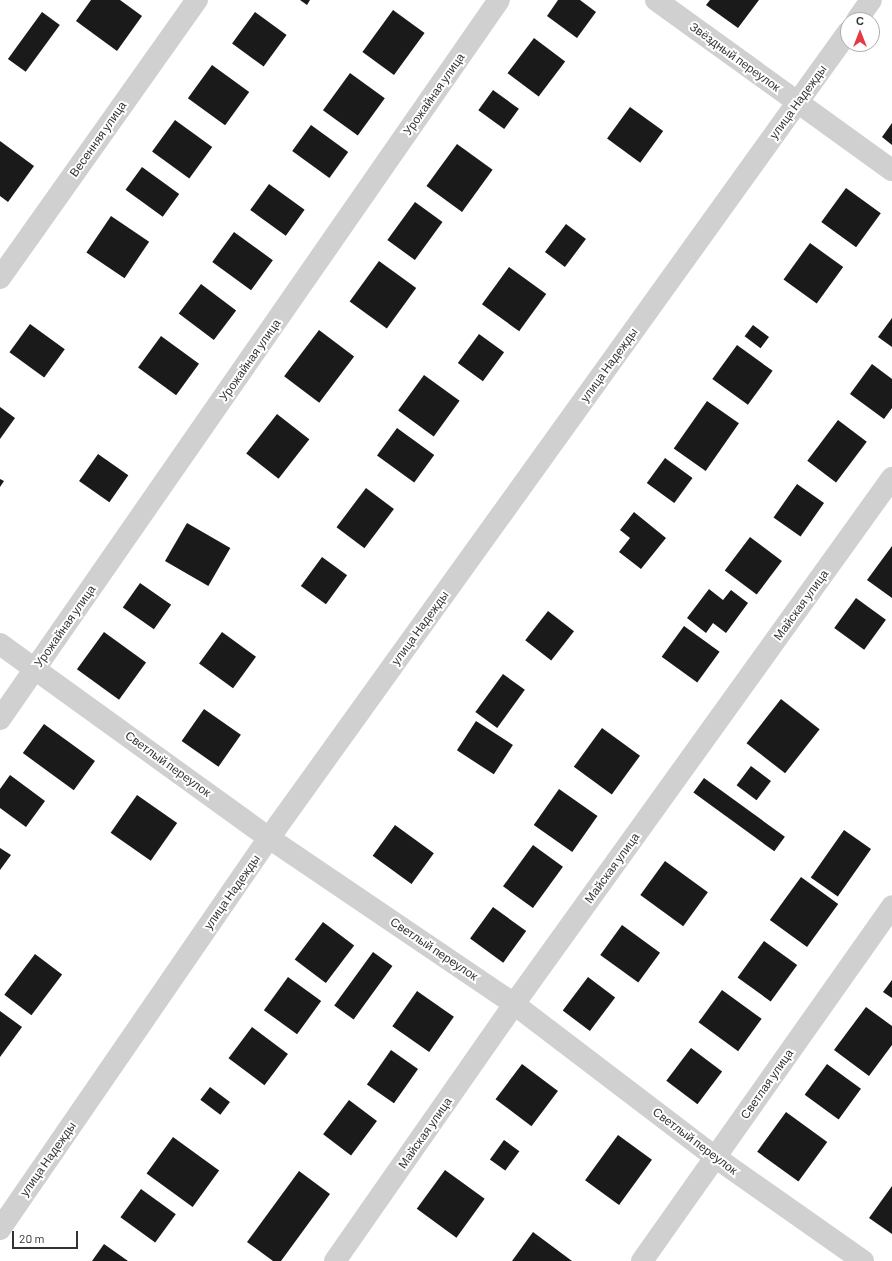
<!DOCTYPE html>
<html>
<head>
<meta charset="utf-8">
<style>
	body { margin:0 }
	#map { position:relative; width:892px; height:1261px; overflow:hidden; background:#fff; font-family:Barlow,sans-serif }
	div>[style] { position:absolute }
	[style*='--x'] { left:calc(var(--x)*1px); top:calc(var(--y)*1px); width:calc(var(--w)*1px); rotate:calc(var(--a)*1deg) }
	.building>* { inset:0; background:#1a1a1a; transform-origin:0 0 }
	.street>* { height:22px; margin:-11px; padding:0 11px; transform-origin:11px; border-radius:11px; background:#d0d0d0 }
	span { translate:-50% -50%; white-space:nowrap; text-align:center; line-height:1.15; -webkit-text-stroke:4px #fff; paint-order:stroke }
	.street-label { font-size:12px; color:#333 }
	.north { position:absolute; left:840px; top:12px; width:40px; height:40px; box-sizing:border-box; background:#fff; border:1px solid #adadad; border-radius:50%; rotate:0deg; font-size:11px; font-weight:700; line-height:16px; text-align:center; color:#333 }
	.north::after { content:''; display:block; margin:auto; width:14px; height:18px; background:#e63946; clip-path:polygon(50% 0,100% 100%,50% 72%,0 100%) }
	.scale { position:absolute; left:12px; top:1231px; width:66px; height:18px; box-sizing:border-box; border:2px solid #333; border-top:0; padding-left:5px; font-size:12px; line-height:14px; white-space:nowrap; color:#333; -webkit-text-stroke:3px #fff; paint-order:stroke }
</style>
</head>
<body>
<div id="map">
	<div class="building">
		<i style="clip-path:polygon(91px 0,120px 0,142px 16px,117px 51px,76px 21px)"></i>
		<i style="clip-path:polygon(300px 0,310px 0,307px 5px)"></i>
		<i style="clip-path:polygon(558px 0,580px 0,596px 12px,577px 38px,547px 16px)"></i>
		<i style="clip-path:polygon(710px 0,759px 0,738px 28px,706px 5px)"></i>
		<i style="left:393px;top:10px;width:39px;height:52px;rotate:36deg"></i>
		<i style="left:42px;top:12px;width:22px;height:58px;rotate:36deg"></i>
		<i style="left:255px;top:12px;width:39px;height:39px;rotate:36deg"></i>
		<i style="left:534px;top:38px;width:39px;height:44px;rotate:37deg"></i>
		<i style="left:212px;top:65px;width:46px;height:41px;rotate:36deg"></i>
		<i style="left:350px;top:73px;width:43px;height:46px;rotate:36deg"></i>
		<i style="left:493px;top:90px;width:32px;height:25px;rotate:36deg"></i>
		<i style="left:630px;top:107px;width:41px;height:39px;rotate:36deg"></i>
		<i style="left:175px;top:120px;width:46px;height:39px;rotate:36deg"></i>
		<i style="clip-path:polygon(892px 123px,892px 145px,882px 137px)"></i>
		<i style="left:311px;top:125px;width:46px;height:32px;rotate:36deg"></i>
		<i style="clip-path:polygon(0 141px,34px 166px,8px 202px,0 196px)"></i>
		<i style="left:457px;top:144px;width:44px;height:52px;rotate:36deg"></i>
		<i style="left:142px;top:167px;width:46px;height:28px;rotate:36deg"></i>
		<i style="left:269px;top:184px;width:44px;height:32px;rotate:36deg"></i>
		<i style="left:846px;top:188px;width:43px;height:42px;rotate:36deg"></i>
		<i style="left:415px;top:202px;width:34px;height:47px;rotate:36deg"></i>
		<i style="left:111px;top:216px;width:46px;height:44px;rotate:34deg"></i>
		<i style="left:566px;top:224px;width:25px;height:35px;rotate:37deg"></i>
		<i style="left:234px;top:232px;width:48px;height:37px;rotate:36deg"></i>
		<i style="left:810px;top:243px;width:41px;height:45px;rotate:36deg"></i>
		<i style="left:379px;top:261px;width:46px;height:50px;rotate:36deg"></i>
		<i style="left:509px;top:267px;width:46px;height:46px;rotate:36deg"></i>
		<i style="left:201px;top:284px;width:44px;height:37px;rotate:37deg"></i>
		<i style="clip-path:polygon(892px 318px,892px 347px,878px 337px)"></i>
		<i style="left:30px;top:324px;width:43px;height:35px;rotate:36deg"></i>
		<i style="left:753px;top:325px;width:20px;height:14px;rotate:37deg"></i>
		<i style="left:319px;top:330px;width:44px;height:58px;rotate:37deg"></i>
		<i style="left:479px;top:334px;width:31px;height:36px;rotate:36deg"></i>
		<i style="left:161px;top:336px;width:47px;height:39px;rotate:36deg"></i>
		<i style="left:737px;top:345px;width:44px;height:42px;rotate:36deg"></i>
		<i style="clip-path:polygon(872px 364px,892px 379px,892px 408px,884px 419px,850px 394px)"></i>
		<i style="left:424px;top:375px;width:44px;height:44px;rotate:36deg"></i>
		<i style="left:707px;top:401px;width:39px;height:58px;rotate:35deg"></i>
		<i style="clip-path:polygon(0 407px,15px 418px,0 439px)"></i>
		<i style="left:277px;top:414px;width:41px;height:50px;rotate:38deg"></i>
		<i style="left:838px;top:420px;width:36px;height:51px;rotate:37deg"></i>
		<i style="left:397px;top:428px;width:46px;height:34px;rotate:36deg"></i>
		<i style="left:98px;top:454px;width:37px;height:33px;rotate:35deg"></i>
		<i style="left:665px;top:458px;width:34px;height:31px;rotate:36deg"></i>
		<i style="clip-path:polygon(0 479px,4px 481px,0 487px)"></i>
		<i style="left:797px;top:484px;width:33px;height:41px;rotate:35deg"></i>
		<i style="left:366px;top:488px;width:35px;height:49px;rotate:37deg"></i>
		<i style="clip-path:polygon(634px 512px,666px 538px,641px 569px,619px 552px,630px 538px,620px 530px)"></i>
		<i style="left:187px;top:523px;width:50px;height:44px;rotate:30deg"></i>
		<i style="left:750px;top:537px;width:40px;height:42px;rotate:37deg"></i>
		<i style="clip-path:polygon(892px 546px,892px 598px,867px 580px)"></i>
		<i style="left:322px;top:557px;width:31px;height:36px;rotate:36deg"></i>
		<i style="left:140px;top:583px;width:38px;height:30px;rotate:35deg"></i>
		<i style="clip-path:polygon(709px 589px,723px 600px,731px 590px,748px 603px,726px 633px,713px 623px,706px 633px,687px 618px)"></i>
		<i style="left:856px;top:598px;width:37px;height:37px;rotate:36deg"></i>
		<i style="left:548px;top:611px;width:33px;height:37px;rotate:38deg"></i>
		<i style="left:684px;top:626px;width:44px;height:38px;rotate:36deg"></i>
		<i style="left:104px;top:632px;width:52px;height:46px;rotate:36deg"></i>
		<i style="left:222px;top:632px;width:42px;height:39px;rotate:36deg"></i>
		<i style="left:503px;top:674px;width:27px;height:47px;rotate:36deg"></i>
		<i style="left:781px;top:699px;width:49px;height:56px;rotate:38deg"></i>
		<i style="left:204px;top:709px;width:45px;height:39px;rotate:35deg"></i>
		<i style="left:476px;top:721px;width:44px;height:35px;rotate:33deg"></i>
		<i style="left:44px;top:724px;width:63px;height:36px;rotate:36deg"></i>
		<i style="left:602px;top:728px;width:47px;height:48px;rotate:36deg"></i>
		<i style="left:751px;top:766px;width:25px;height:24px;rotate:37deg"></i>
		<i style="clip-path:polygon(10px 775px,45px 801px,26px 827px,0 808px,0 789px)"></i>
		<i style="left:704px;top:778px;width:100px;height:18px;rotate:36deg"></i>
		<i style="left:559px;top:789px;width:47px;height:44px;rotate:35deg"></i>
		<i style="left:137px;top:795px;width:49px;height:46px;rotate:35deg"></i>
		<i style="left:395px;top:825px;width:48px;height:38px;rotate:36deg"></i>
		<i style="left:844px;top:830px;width:33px;height:58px;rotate:35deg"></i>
		<i style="left:533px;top:845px;width:37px;height:51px;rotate:36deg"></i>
		<i style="clip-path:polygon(0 848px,11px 855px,0 870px)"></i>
		<i style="left:665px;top:861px;width:53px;height:42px;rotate:36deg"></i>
		<i style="left:801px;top:877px;width:46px;height:53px;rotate:36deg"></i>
		<i style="left:493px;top:907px;width:41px;height:39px;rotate:36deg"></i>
		<i style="left:323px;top:922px;width:39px;height:47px;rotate:37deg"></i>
		<i style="left:622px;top:925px;width:47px;height:37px;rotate:36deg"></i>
		<i style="left:764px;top:941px;width:41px;height:45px;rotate:36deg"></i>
		<i style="left:373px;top:952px;width:24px;height:66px;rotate:36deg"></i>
		<i style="left:35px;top:954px;width:34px;height:51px;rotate:37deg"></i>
		<i style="left:288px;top:977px;width:41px;height:41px;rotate:36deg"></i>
		<i style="left:588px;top:977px;width:34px;height:42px;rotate:37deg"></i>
		<i style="clip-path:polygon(892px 980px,892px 998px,883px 992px)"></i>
		<i style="left:722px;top:990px;width:49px;height:40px;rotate:36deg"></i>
		<i style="left:417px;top:991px;width:45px;height:43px;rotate:35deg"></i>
		<i style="clip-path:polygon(866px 1007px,892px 1026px,892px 1045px,869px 1076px,834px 1050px)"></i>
		<i style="clip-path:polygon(0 1011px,22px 1027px,0 1057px)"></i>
		<i style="left:252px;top:1027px;width:45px;height:39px;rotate:37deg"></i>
		<i style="left:691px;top:1048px;width:39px;height:41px;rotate:37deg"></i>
		<i style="left:391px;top:1050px;width:33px;height:42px;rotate:35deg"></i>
		<i style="left:522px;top:1064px;width:45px;height:44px;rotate:37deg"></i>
		<i style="left:827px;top:1064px;width:42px;height:38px;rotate:36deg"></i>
		<i style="left:210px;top:1087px;width:25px;height:16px;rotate:37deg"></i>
		<i style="left:349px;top:1100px;width:35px;height:43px;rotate:37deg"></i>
		<i style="left:786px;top:1112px;width:51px;height:49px;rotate:36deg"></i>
		<i style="left:618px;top:1135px;width:42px;height:56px;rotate:36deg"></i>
		<i style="left:173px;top:1137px;width:57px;height:45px;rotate:36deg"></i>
		<i style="left:504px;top:1140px;width:19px;height:24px;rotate:36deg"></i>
		<i style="left:445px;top:1170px;width:49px;height:48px;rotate:36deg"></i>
		<i style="clip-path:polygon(299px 1171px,330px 1194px,281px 1261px,273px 1261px,247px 1242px)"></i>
		<i style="clip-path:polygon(892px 1186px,892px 1234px,869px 1218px)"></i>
		<i style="left:141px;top:1189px;width:43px;height:35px;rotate:36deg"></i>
		<i style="clip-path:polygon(533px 1232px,572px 1261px,512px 1261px)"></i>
		<i style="clip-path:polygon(104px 1244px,128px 1261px,92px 1261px)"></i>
	</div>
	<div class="street">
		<i style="--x:656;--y:0;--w:291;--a:35.8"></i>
		<i style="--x:857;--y:20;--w:24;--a:-55"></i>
		<i style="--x:0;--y:278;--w:341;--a:-54.7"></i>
		<i style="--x:0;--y:644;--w:332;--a:35.8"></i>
		<i style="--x:269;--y:838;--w:296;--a:34.1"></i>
		<i style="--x:514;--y:1004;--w:253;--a:37.3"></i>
		<i style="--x:715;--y:1157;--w:181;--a:35.1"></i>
		<i style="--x:0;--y:719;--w:875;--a:-55.24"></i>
		<i style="--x:0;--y:1229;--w:475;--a:-55.5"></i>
		<i style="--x:269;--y:838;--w:992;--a:-54.31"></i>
		<i style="--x:335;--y:1261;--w:313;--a:-55.1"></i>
		<i style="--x:514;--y:1004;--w:648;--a:-54.3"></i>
		<i style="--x:642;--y:1261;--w:434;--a:-54.8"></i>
	</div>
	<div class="street-label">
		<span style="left:735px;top:57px;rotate:36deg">Звёздный переулок</span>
		<span style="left:434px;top:94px;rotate:-55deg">Урожайная улица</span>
		<span style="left:798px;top:102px;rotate:-54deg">улица Надежды</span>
		<span style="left:98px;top:139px;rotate:-55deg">Весенняя улица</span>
		<span style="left:250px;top:360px;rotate:-55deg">Урожайная улица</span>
		<span style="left:609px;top:365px;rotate:-54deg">улица Надежды</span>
		<span style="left:801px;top:605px;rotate:-54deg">Майская улица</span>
		<span style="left:65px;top:626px;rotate:-55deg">Урожайная улица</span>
		<span style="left:420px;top:628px;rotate:-54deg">улица Надежды</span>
		<span style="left:168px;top:764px;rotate:36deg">Светлый переулок</span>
		<span style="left:612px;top:868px;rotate:-54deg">Майская улица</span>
		<span style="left:232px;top:892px;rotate:-55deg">улица Надежды</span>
		<span style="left:434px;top:949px;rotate:34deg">Светлый переулок</span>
		<span style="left:767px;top:1084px;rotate:-55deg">Светлая улица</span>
		<span style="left:425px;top:1133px;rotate:-55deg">Майская улица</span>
		<span style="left:695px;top:1141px;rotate:37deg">Светлый переулок</span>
		<span style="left:48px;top:1159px;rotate:-55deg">улица Надежды</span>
	</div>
	<div class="north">С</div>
	<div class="scale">20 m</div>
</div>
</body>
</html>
